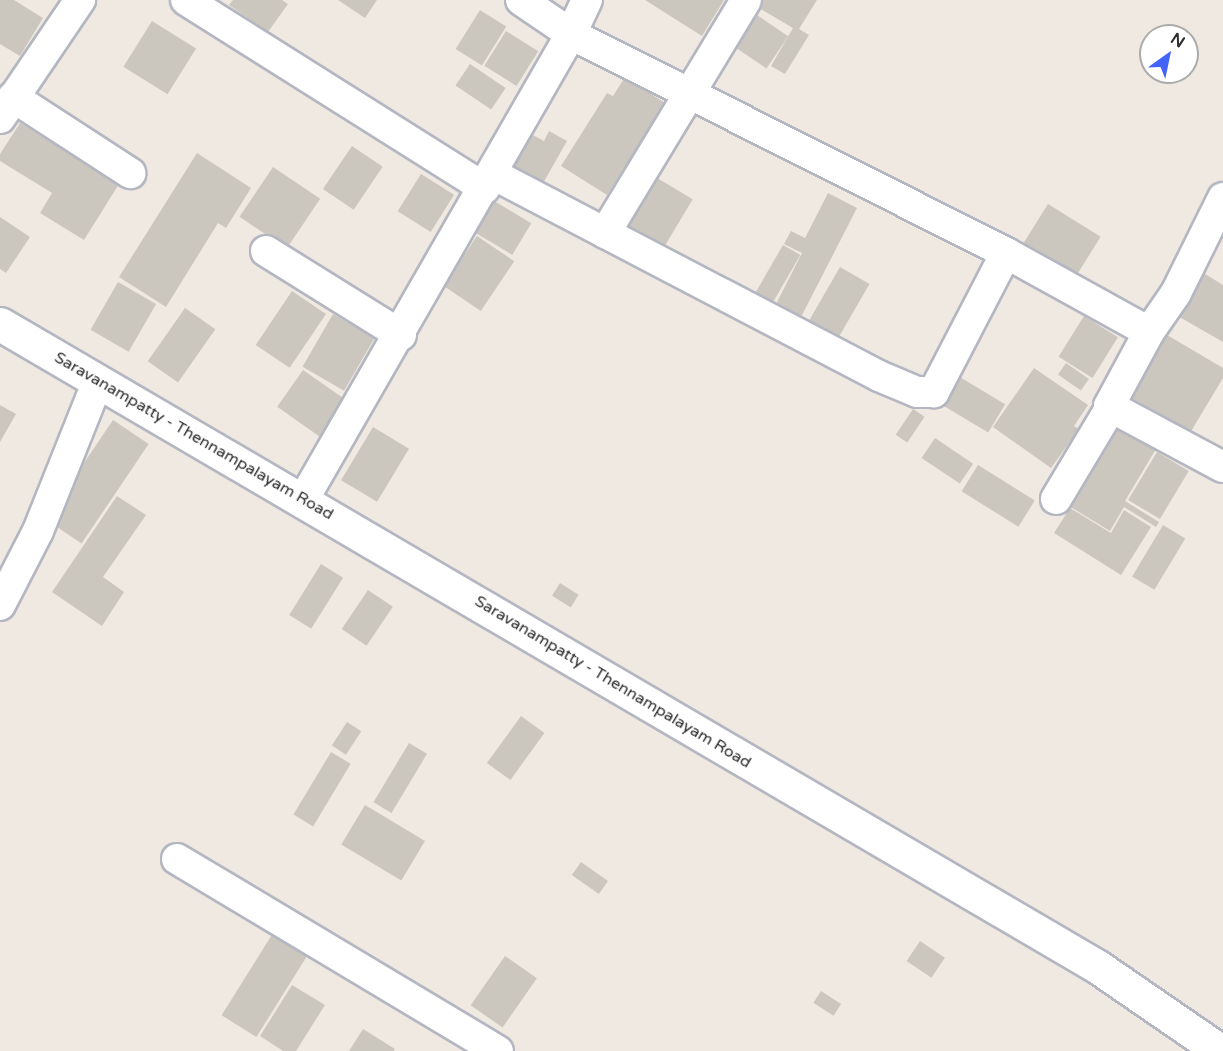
<!DOCTYPE html>
<html>
<head>
<meta charset="utf-8">
<style>
	body { margin:0 }
	#map { position:relative; width:1223px; height:1051px; overflow:hidden; background:#efe9e1; font-family:"Varela Round",sans-serif }
	div>[style] { position:absolute }
	[style*='--x'] { left:calc(var(--x)*1px); top:calc(var(--y)*1px); width:calc(var(--w)*1px); rotate:calc(var(--a)*1deg) }
	.building>* { inset:0; background:#cbc7bf; transform-origin:0 0 }
	.roads { filter:drop-shadow(2px 0 #b4b7c1) drop-shadow(-2px 0 #b4b7c1) drop-shadow(0 2px #b4b7c1) drop-shadow(0 -2px #b4b7c1) }
	.street>* { height:30px; margin:-15px; padding:0 15px; transform-origin:15px; border-radius:15px; background:#fff }
	.secondary>* { height:33px; margin:-16.5px; padding:0 16.5px; transform-origin:16.5px; border-radius:16.5px; background:#fff }
	span { translate:-50% -50%; white-space:nowrap; text-align:center; line-height:1.15; -webkit-text-stroke:4.5px #fff; paint-order:stroke }
	.street-label { font-size:16px; color:#2e2e2e }
	.north { position:absolute; left:1139px; top:24px; width:60px; height:60px; box-sizing:border-box; background:#fff; border:2px solid #ababab; border-radius:50%; rotate:33deg; font-size:16px; font-weight:700; line-height:24px; text-align:center; color:#2e2e2e }
	.north::after { content:''; display:block; margin:auto; width:21px; height:27px; background:#4264fb; clip-path:polygon(50% 0,100% 100%,50% 72%,0 100%) }
</style>
</head>
<body>
<div id="map">
	<div class="building">
		<i style="clip-path:polygon(0 0,14px 0,43px 18px,20px 56px,0 44px)"></i>
		<i style="clip-path:polygon(233px 0,282px 0,288px 4px,268px 32px,229px 5px)"></i>
		<i style="clip-path:polygon(338px 0,377px 0,365px 18px)"></i>
		<i style="clip-path:polygon(645px 0,724px 0,702px 36px)"></i>
		<i style="clip-path:polygon(755px 0,817px 0,799px 29px,809px 35px,785px 74px,771px 66px,793px 28px,752px 4px)"></i>
		<i style="left:480px;top:10px;width:31px;height:46px;rotate:32deg"></i>
		<i style="left:751px;top:11px;width:45px;height:39px;rotate:34deg"></i>
		<i style="left:152px;top:21px;width:52px;height:54px;rotate:32deg"></i>
		<i style="left:506px;top:31px;width:38px;height:41px;rotate:32deg"></i>
		<i style="left:470px;top:64px;width:43px;height:26px;rotate:34deg"></i>
		<i style="clip-path:polygon(625px 77px,665px 103px,607px 195px,561px 166px,607px 93px,613px 96px)"></i>
		<i style="clip-path:polygon(20px 123px,119px 184px,84px 240px,40px 213px,52px 193px,0 161px,0 154px)"></i>
		<i style="clip-path:polygon(549px 131px,567px 141px,542px 185px,509px 166px,529px 133px,544px 141px)"></i>
		<i style="left:352px;top:146px;width:37px;height:52px;rotate:34deg"></i>
		<i style="clip-path:polygon(197px 153px,251px 188px,226px 228px,218px 223px,166px 307px,119px 277px)"></i>
		<i style="left:273px;top:167px;width:57px;height:60px;rotate:34deg"></i>
		<i style="left:649px;top:173px;width:51px;height:64px;rotate:31deg"></i>
		<i style="left:421px;top:174px;width:39px;height:44px;rotate:32deg"></i>
		<i style="clip-path:polygon(828px 193px,857px 208px,799px 321px,774px 308px,802px 253px,784px 244px,791px 231px,805px 238px)"></i>
		<i style="left:491px;top:199px;width:47px;height:37px;rotate:31deg"></i>
		<i style="left:1048px;top:204px;width:62px;height:47px;rotate:32deg"></i>
		<i style="clip-path:polygon(0 217px,30px 237px,6px 273px,0 269px)"></i>
		<i style="left:477px;top:236px;width:45px;height:60px;rotate:34deg"></i>
		<i style="left:783px;top:245px;width:20px;height:57px;rotate:30deg"></i>
		<i style="left:840px;top:267px;width:34px;height:67px;rotate:30deg"></i>
		<i style="clip-path:polygon(1202px 272px,1223px 285px,1223px 342px,1176px 315px)"></i>
		<i style="left:118px;top:282px;width:44px;height:55px;rotate:30deg"></i>
		<i style="left:292px;top:291px;width:41px;height:65px;rotate:34deg"></i>
		<i style="left:185px;top:308px;width:37px;height:65px;rotate:35deg"></i>
		<i style="left:333px;top:314px;width:48px;height:61px;rotate:30deg"></i>
		<i style="left:1084px;top:316px;width:40px;height:48px;rotate:32deg"></i>
		<i style="clip-path:polygon(1162px 332px,1223px 368px,1223px 378px,1190px 433px,1125px 394px)"></i>
		<i style="left:1066px;top:363px;width:28px;height:14px;rotate:35deg"></i>
		<i style="clip-path:polygon(1034px 368px,1088px 405px,1074px 426px,1079px 429px,1051px 468px,993px 427px)"></i>
		<i style="left:303px;top:370px;width:52px;height:45px;rotate:35deg"></i>
		<i style="left:958px;top:376px;width:55px;height:33px;rotate:31deg"></i>
		<i style="clip-path:polygon(0 405px,16px 414px,0 442px)"></i>
		<i style="left:913px;top:409px;width:14px;height:31px;rotate:34deg"></i>
		<i style="left:113px;top:420px;width:43px;height:120px;rotate:34deg"></i>
		<i style="clip-path:polygon(1117px 426px,1156px 449px,1125px 501px,1159px 522px,1156px 527px,1124px 507px,1110px 531px,1069px 506px)"></i>
		<i style="left:373px;top:427px;width:42px;height:62px;rotate:31deg"></i>
		<i style="left:935px;top:438px;width:46px;height:24px;rotate:34deg"></i>
		<i style="left:1157px;top:452px;width:37px;height:56px;rotate:31deg"></i>
		<i style="left:978px;top:465px;width:67px;height:31px;rotate:32deg"></i>
		<i style="clip-path:polygon(117px 496px,146px 515px,103px 577px,124px 592px,102px 626px,52px 592px)"></i>
		<i style="clip-path:polygon(1070px 508px,1111px 533px,1124px 510px,1151px 527px,1121px 575px,1054px 533px)"></i>
		<i style="left:1163px;top:525px;width:26px;height:60px;rotate:31deg"></i>
		<i style="left:321px;top:564px;width:26px;height:60px;rotate:32deg"></i>
		<i style="left:560px;top:583px;width:22px;height:15px;rotate:32deg"></i>
		<i style="left:368px;top:590px;width:30px;height:47px;rotate:34deg"></i>
		<i style="left:521px;top:716px;width:29px;height:58px;rotate:36deg"></i>
		<i style="left:347px;top:722px;width:17px;height:28px;rotate:33deg"></i>
		<i style="left:409px;top:743px;width:21px;height:69px;rotate:31deg"></i>
		<i style="left:331px;top:752px;width:23px;height:73px;rotate:31deg"></i>
		<i style="left:365px;top:805px;width:70px;height:46px;rotate:31deg"></i>
		<i style="left:581px;top:862px;width:33px;height:16px;rotate:35deg"></i>
		<i style="left:273px;top:933px;width:41px;height:97px;rotate:32deg"></i>
		<i style="left:920px;top:941px;width:30px;height:24px;rotate:34deg"></i>
		<i style="left:505px;top:956px;width:39px;height:60px;rotate:35deg"></i>
		<i style="clip-path:polygon(292px 985px,325px 1005px,296px 1051px,283px 1051px,260px 1036px)"></i>
		<i style="left:821px;top:991px;width:24px;height:14px;rotate:33deg"></i>
		<i style="clip-path:polygon(363px 1029px,395px 1049px,394px 1051px,349px 1051px)"></i>
	</div>
	<div class="roads">
		<div class="street">
			<i style="--x:186;--y:0;--w:353;--a:32.2"></i>
			<i style="--x:521;--y:0;--w:60;--a:34.2"></i>
			<i style="--x:571;--y:34;--w:38;--a:-65"></i>
			<i style="--x:13;--y:97;--w:140;--a:33"></i>
			<i style="--x:0;--y:118;--w:143;--a:-55.9"></i>
			<i style="--x:605;--y:233;--w:272;--a:-58.8"></i>
			<i style="--x:266;--y:251;--w:159;--a:31.9"></i>
			<i style="--x:1006;--y:253;--w:163;--a:28.9"></i>
			<i style="--x:1149;--y:332;--w:84;--a:118.4"></i>
			<i style="--x:1109;--y:406;--w:129;--a:28.2"></i>
			<i style="--x:1149;--y:332;--w:47;--a:-55.3"></i>
			<i style="--x:1176;--y:293;--w:106;--a:-63.7"></i>
			<i style="--x:1056;--y:499;--w:107;--a:-59.1"></i>
			<i style="--x:303;--y:500;--w:538;--a:-60.1"></i>
			<i style="--x:571;--y:34;--w:487;--a:26.7"></i>
			<i style="--x:1006;--y:253;--w:157;--a:117.4"></i>
			<i style="--x:934;--y:392;--w:17;--a:180"></i>
			<i style="--x:917;--y:392;--w:41;--a:-157.2"></i>
			<i style="--x:879;--y:376;--w:436;--a:-152.4"></i>
			<i style="--x:0;--y:605;--w:83;--a:-62.8"></i>
			<i style="--x:38;--y:531;--w:162;--a:-68.2"></i>
			<i style="--x:177;--y:859;--w:374;--a:30.9"></i>
		</div>
		<div class="secondary">
			<i style="--x:0;--y:324;--w:1272;--a:30.35"></i>
			<i style="--x:1098;--y:967;--w:148;--a:34.5"></i>
		</div>
	</div>
	<div class="street-label">
		<span style="left:194px;top:436px;rotate:30deg">Saravanampatty - Thennampalayam Road</span>
		<span style="left:613px;top:682px;rotate:31deg">Saravanampatty - Thennampalayam Road</span>
	</div>
	<div class="north">N</div>
</div>
</body>
</html>
